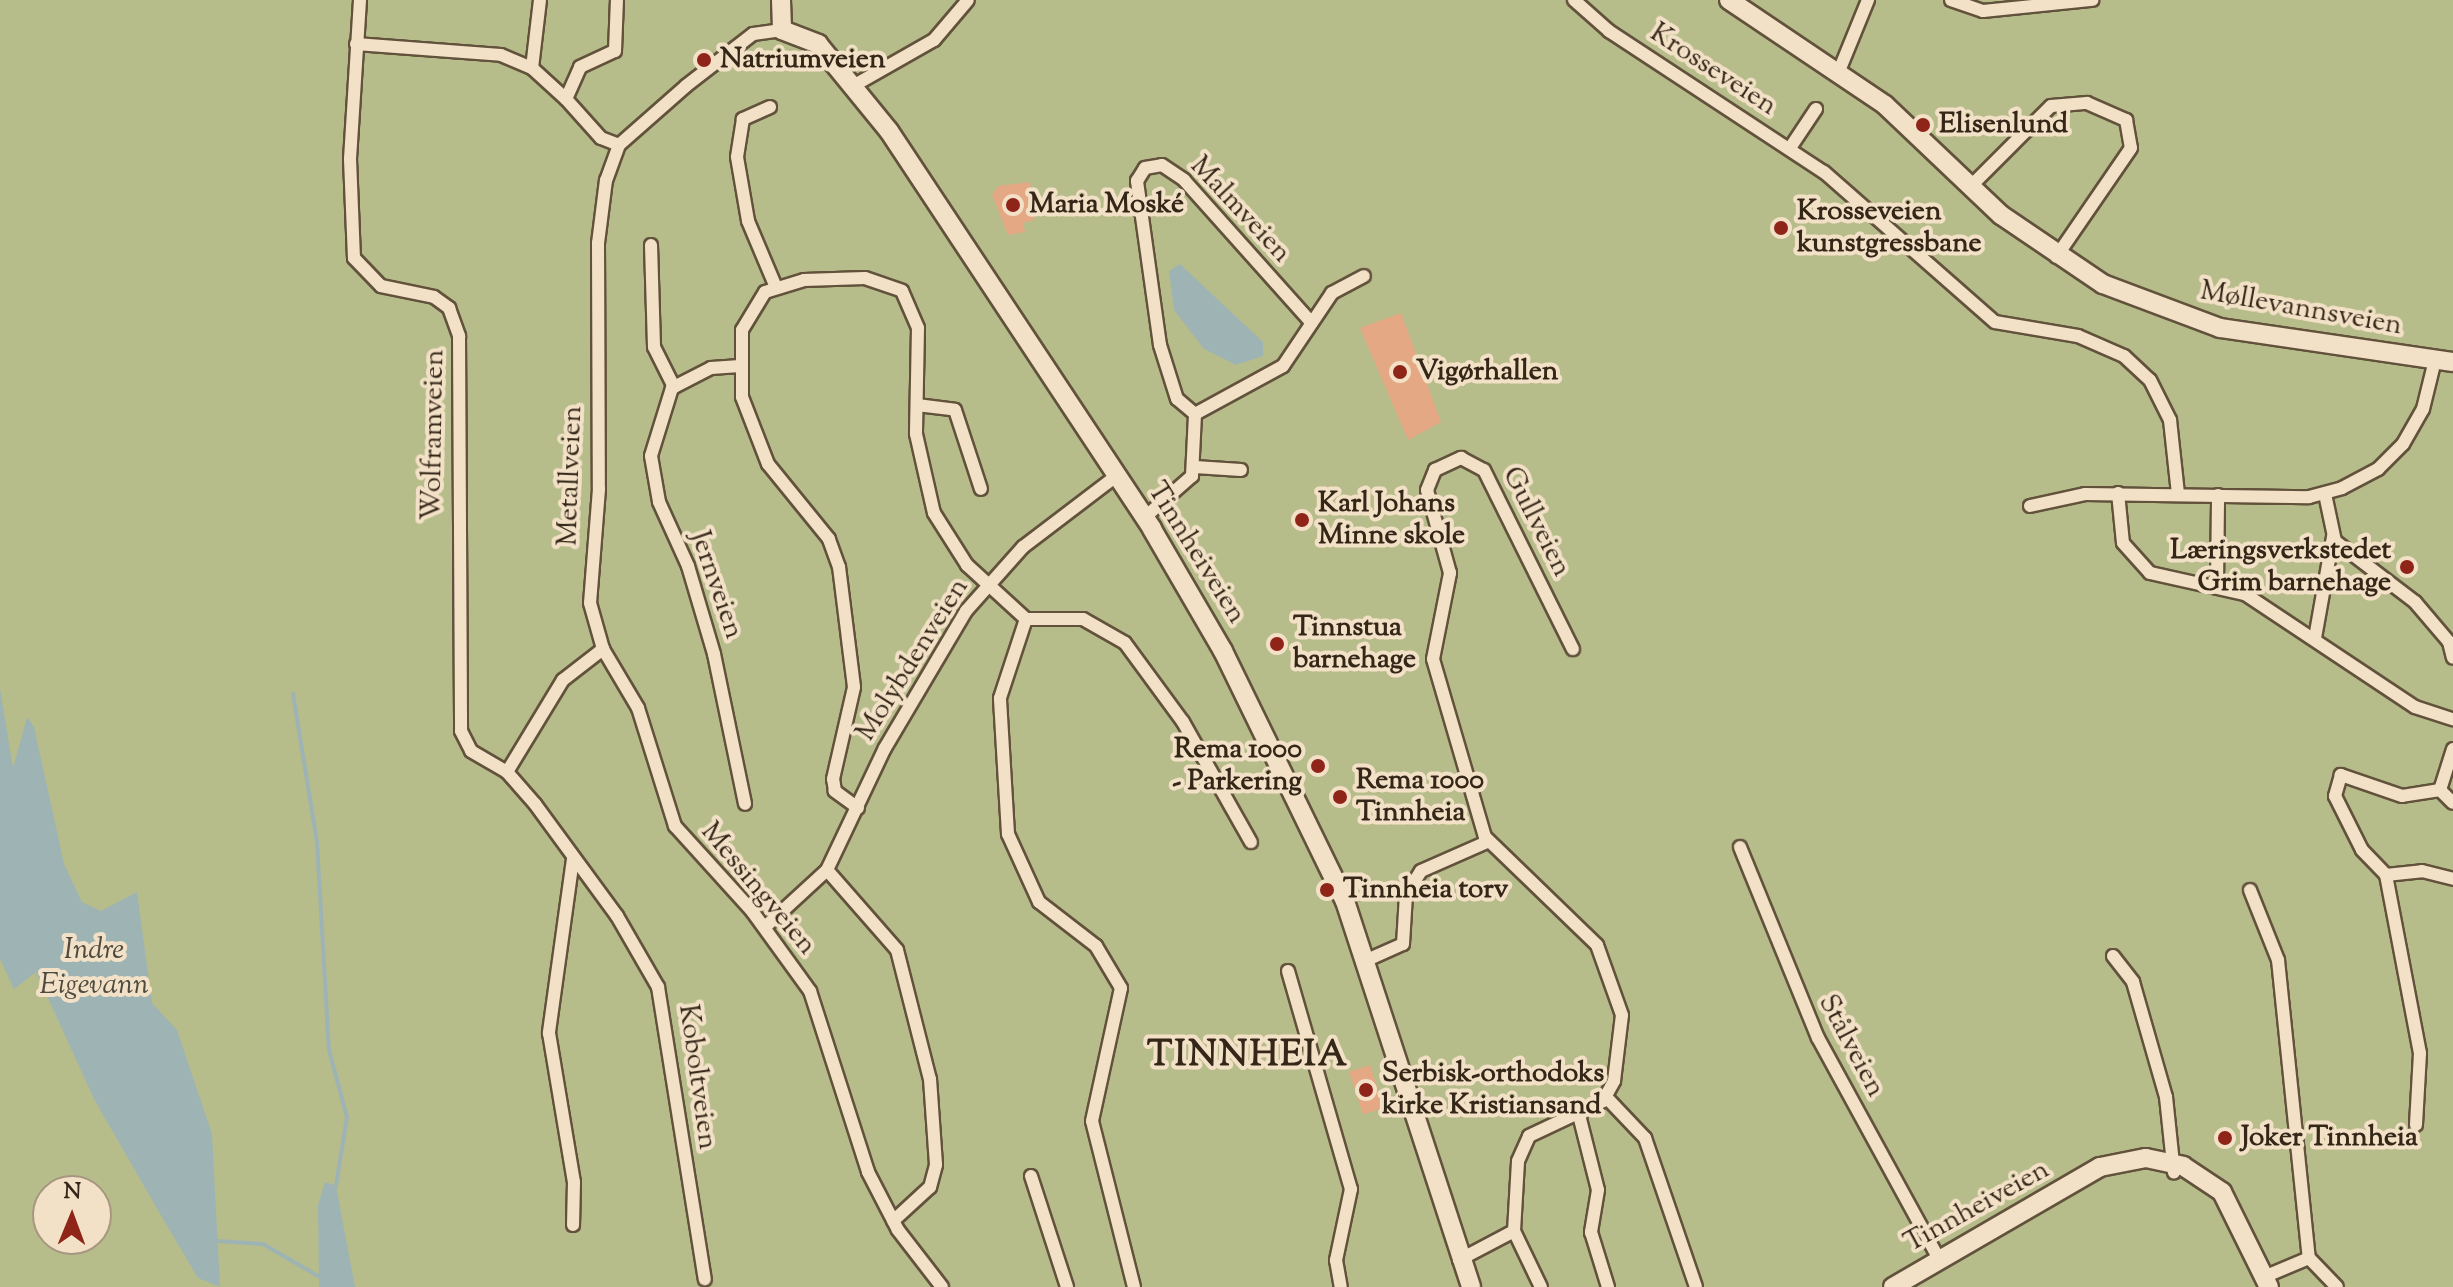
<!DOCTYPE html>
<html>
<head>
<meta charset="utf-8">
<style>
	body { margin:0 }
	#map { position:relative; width:2453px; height:1287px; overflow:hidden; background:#edd1a9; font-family:"Sorts Mill Goudy",serif }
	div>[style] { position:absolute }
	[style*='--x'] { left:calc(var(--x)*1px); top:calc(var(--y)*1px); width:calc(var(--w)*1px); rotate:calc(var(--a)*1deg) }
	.green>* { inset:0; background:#b6bc8a }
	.water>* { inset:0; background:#9eb4b4 }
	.stream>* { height:4px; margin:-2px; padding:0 2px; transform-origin:2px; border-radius:2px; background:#9eb4b4 }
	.building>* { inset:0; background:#e5a884; transform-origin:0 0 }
	.roads { filter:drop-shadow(2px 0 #62523c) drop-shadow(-2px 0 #62523c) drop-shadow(0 2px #62523c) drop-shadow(0 -2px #62523c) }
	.street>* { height:12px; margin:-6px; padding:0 6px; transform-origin:6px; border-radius:6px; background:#f3e1c7 }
	.secondary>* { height:18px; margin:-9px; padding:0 9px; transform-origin:9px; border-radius:9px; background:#f3e1c7 }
	.dots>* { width:22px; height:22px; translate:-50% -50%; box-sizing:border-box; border:4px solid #f3e1c7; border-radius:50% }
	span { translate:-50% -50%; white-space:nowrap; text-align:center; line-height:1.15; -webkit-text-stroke:8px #f3e1c7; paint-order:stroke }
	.poi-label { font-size:28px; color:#342718; font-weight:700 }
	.left { translate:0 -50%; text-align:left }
	.right { translate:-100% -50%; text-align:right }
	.street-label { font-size:28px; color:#342718 }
	.water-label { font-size:30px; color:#4e4a3f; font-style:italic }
	.district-label { font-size:36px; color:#342718; font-weight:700; letter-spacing:2px }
	.north { position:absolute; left:32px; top:1175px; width:80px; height:80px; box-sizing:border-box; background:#f3e1c7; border:2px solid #a79781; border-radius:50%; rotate:1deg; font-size:22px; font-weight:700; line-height:32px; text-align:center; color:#342718 }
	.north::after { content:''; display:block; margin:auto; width:28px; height:36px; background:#8f2418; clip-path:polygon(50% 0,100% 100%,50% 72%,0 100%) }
</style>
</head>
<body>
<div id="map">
	<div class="green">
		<i style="clip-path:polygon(evenodd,0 0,2453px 0,2453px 1287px,0 1287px,0 0,48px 1191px,96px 1191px,96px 1239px,48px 1239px,48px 1191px)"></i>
	</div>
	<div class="water">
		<i style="clip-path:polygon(1180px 264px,1263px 342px,1263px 356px,1236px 365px,1204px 349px,1174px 310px,1169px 271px)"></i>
		<i style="clip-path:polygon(0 689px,13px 768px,27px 717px,34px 727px,64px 864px,82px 902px,101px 911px,137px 892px,152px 1003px,177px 1030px,212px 1134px,220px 1287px,198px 1278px,163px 1219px,94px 1099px,36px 972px,14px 989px,0 959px)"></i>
		<i style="clip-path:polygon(325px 1182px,336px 1186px,355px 1287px,319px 1287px,318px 1205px)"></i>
	</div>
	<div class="stream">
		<i style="--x:293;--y:694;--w:151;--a:80.8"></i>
		<i style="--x:317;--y:843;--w:207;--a:86.7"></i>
		<i style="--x:329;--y:1050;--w:69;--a:75"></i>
		<i style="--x:347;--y:1117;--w:70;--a:99.1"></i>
		<i style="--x:217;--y:1241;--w:46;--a:3.7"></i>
		<i style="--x:263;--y:1244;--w:64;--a:30.2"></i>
	</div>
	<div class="building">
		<i style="clip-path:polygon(1030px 182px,1034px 220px,1023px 223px,1025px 232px,1008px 235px,992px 195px,998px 186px)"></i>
		<i style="clip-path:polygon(1401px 313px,1441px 422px,1408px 440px,1360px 328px)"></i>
		<i style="left:1370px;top:1065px;width:45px;height:22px;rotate:72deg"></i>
	</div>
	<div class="roads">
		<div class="street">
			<i style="--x:360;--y:0;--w:159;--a:93.6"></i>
			<i style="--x:350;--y:159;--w:99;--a:87.7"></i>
			<i style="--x:354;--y:258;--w:39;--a:46"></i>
			<i style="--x:381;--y:286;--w:54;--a:11.7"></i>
			<i style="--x:434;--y:297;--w:19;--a:36"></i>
			<i style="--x:449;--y:308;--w:30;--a:70"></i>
			<i style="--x:459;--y:336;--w:395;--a:89.7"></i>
			<i style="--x:461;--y:731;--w:22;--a:63"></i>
			<i style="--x:471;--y:751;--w:42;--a:30.3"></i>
			<i style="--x:507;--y:772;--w:43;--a:48.8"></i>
			<i style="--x:535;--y:804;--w:139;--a:53.8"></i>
			<i style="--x:617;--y:916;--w:82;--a:60"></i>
			<i style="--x:658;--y:987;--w:296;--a:80.9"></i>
			<i style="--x:1574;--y:0;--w:47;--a:41.5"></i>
			<i style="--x:1609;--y:31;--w:257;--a:33.3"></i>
			<i style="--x:1824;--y:172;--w:227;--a:41.3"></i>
			<i style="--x:1995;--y:322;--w:84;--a:9.6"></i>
			<i style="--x:2078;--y:336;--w:50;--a:23.5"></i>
			<i style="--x:2124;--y:356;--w:35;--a:43"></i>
			<i style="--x:2150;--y:380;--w:45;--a:63.4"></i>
			<i style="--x:2170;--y:420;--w:74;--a:83.8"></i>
			<i style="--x:1951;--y:0;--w:34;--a:19"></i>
			<i style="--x:1983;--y:11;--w:110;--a:-5.8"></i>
			<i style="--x:782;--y:30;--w:29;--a:172"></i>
			<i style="--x:753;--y:34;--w:85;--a:142.2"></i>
			<i style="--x:686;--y:86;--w:89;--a:138.6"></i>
			<i style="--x:619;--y:145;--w:37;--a:110"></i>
			<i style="--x:606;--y:180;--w:64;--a:97.2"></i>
			<i style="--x:598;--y:243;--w:246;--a:89.8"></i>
			<i style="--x:599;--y:489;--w:114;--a:94.5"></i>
			<i style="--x:590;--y:603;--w:48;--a:74.2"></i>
			<i style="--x:603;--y:649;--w:69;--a:59.3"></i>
			<i style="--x:638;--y:708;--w:124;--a:72.6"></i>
			<i style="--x:675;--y:826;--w:115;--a:47.8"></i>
			<i style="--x:752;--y:911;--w:99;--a:54.1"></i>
			<i style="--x:810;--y:991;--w:190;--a:72.2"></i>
			<i style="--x:868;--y:1172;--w:65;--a:62.7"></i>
			<i style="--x:898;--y:1230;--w:72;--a:52.3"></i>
			<i style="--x:356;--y:44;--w:145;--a:4.3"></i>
			<i style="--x:501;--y:55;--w:34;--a:23"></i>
			<i style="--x:532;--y:68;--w:46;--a:42.4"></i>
			<i style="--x:566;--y:99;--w:35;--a:-66"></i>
			<i style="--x:580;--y:67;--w:38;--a:-25"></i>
			<i style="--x:615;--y:51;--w:51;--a:-87.8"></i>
			<i style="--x:532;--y:68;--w:68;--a:-83.3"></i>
			<i style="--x:1839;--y:71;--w:77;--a:-67.8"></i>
			<i style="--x:853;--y:86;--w:93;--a:-29.6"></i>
			<i style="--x:934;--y:40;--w:52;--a:-49.6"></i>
			<i style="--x:566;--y:99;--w:52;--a:48.1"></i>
			<i style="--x:601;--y:138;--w:19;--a:21"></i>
			<i style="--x:770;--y:107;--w:30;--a:156"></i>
			<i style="--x:743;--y:119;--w:38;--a:99"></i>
			<i style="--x:737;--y:157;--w:65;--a:80.2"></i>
			<i style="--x:748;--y:221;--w:69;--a:67.1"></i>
			<i style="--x:1790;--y:148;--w:47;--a:-56.3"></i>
			<i style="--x:1971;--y:186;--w:113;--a:-45"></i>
			<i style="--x:2051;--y:106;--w:36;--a:-5"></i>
			<i style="--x:2087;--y:103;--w:43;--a:23.6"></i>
			<i style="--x:2126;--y:120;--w:28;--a:80"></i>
			<i style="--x:2131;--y:148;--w:132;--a:124.5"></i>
			<i style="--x:651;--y:245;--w:102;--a:88.3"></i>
			<i style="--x:654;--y:347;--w:45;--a:63.4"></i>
			<i style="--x:740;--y:366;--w:29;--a:176"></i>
			<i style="--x:711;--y:368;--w:44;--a:152.9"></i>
			<i style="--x:672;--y:388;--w:71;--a:107.2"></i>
			<i style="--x:651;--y:456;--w:47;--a:80.1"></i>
			<i style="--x:659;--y:502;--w:70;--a:65.6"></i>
			<i style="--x:688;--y:566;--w:92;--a:73.5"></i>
			<i style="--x:714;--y:654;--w:153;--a:78.3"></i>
			<i style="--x:917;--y:405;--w:38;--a:7"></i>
			<i style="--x:955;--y:410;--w:83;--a:71.8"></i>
			<i style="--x:1195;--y:414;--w:23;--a:-140"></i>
			<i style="--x:1177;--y:399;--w:57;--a:-107.5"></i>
			<i style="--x:1160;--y:345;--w:166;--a:-98"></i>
			<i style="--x:1137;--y:181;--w:15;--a:-58"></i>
			<i style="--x:1145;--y:168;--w:17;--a:-10"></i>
			<i style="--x:1162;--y:165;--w:27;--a:34"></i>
			<i style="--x:1184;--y:180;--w:188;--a:48.2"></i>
			<i style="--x:1195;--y:467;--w:46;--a:3.7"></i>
			<i style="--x:2118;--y:493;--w:50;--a:84.3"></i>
			<i style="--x:2123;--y:543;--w:40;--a:48"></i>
			<i style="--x:2150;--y:573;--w:97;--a:12.5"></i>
			<i style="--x:2245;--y:594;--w:204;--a:33.6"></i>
			<i style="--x:2415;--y:707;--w:40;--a:18"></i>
			<i style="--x:2325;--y:494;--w:48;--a:78"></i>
			<i style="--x:2335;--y:541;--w:101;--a:37.3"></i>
			<i style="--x:2415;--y:602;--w:52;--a:49.6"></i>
			<i style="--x:2449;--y:642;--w:16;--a:76"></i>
			<i style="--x:2030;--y:506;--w:56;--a:-12.3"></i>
			<i style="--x:2085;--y:494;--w:224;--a:0.8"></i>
			<i style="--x:2309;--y:497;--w:34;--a:-15"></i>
			<i style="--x:2342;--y:488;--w:41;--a:-27.8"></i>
			<i style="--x:2378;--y:469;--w:35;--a:-45"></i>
			<i style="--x:2403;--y:444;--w:40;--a:-60.3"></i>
			<i style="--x:2423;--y:409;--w:50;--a:-76.2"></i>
			<i style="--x:1144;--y:518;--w:64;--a:-41.2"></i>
			<i style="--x:1192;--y:476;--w:62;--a:-87.2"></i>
			<i style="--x:1195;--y:414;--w:100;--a:-28.6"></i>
			<i style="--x:1283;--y:366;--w:88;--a:-56.1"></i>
			<i style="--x:1332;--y:293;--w:36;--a:-28"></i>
			<i style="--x:2217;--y:583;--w:88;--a:-89.3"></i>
			<i style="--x:2315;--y:638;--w:103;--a:-79.9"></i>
			<i style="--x:2453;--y:749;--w:43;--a:107.6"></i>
			<i style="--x:2440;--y:790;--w:18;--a:45"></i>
			<i style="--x:507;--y:772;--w:108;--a:-58.7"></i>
			<i style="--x:563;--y:680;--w:51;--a:-37.8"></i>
			<i style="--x:2440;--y:790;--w:38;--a:171"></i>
			<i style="--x:2402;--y:796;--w:65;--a:-161"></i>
			<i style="--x:2341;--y:775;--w:22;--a:106"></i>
			<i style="--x:2335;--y:796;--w:60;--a:63.4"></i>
			<i style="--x:2362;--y:850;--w:35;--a:46"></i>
			<i style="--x:2386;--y:875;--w:36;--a:-6"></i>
			<i style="--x:2422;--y:871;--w:32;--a:14"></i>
			<i style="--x:858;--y:808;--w:29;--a:-144"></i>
			<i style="--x:835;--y:791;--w:12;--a:-99"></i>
			<i style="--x:833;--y:779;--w:94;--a:-77.1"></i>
			<i style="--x:854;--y:687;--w:121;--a:-97.1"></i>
			<i style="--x:839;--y:567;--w:30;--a:-110"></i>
			<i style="--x:829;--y:539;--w:97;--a:-129.1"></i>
			<i style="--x:768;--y:464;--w:72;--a:-111.2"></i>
			<i style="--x:742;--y:397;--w:67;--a:-90"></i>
			<i style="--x:742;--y:330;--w:44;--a:-58.8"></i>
			<i style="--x:765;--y:292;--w:41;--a:-17.1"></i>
			<i style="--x:804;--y:280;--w:61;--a:-1.9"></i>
			<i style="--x:865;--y:278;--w:39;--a:19"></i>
			<i style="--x:902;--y:291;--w:40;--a:66.6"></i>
			<i style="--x:918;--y:328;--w:106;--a:91.1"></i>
			<i style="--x:916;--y:434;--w:81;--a:77.2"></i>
			<i style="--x:934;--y:513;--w:62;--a:57.6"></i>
			<i style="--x:967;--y:565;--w:80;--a:42.5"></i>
			<i style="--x:1740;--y:847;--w:206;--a:67.8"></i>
			<i style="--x:1818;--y:1038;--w:252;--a:61.3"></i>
			<i style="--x:573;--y:859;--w:176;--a:97.9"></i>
			<i style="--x:549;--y:1033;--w:151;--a:80.5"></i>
			<i style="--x:574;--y:1182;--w:43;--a:91.3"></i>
			<i style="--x:827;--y:870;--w:135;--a:-64.6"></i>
			<i style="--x:885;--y:748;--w:159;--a:-59.4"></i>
			<i style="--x:966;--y:611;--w:86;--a:-48.3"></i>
			<i style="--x:1023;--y:547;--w:116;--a:-37.3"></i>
			<i style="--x:2386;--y:875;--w:181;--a:79.2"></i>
			<i style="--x:2420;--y:1053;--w:72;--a:93.2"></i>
			<i style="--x:2250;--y:890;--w:75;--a:68.2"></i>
			<i style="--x:2278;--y:960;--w:300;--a:84.1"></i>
			<i style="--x:2309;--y:1258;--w:49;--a:157.1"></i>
			<i style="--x:765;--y:927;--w:84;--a:-42.6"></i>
			<i style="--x:827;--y:870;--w:106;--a:48.8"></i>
			<i style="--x:897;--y:950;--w:133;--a:75.7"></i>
			<i style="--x:930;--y:1079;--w:86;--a:86"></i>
			<i style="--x:936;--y:1165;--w:23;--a:105"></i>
			<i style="--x:930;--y:1187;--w:50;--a:137.4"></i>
			<i style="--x:2113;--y:956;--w:33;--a:52"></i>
			<i style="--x:2133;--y:982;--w:120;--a:74"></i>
			<i style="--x:2166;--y:1097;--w:76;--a:84"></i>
			<i style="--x:1367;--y:960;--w:39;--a:-24"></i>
			<i style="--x:1403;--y:944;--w:49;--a:-86.5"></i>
			<i style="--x:1406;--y:895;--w:28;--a:-58"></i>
			<i style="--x:1421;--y:871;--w:72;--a:-23.7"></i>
			<i style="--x:1288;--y:971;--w:227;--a:73.9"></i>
			<i style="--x:1351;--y:1189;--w:73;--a:101.9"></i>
			<i style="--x:1336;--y:1260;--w:27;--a:80"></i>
			<i style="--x:1606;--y:1097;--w:57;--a:46.4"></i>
			<i style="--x:1645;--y:1138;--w:157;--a:71.1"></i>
			<i style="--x:1578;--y:1111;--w:81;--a:75.8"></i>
			<i style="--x:1598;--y:1190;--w:43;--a:99.5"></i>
			<i style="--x:1591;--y:1232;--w:58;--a:72.8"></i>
			<i style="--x:1031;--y:1176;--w:117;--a:72"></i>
			<i style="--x:1514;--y:1231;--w:62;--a:64.3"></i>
			<i style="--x:2309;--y:1258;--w:40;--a:46"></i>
			<i style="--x:1459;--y:1260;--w:62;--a:-27.8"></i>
			<i style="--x:1514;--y:1231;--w:70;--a:-86.7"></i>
			<i style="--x:1518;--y:1161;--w:27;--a:-66"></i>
			<i style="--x:1529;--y:1136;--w:82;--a:-25.3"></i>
			<i style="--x:1603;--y:1101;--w:23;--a:-61"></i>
			<i style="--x:1614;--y:1081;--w:66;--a:-83.1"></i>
			<i style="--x:1622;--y:1015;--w:74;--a:-109.7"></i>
			<i style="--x:1597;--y:945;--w:156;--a:-136"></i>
			<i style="--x:1485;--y:837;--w:185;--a:-106.3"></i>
			<i style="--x:1433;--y:659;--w:88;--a:-78.8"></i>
			<i style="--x:1450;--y:573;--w:86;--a:-105.5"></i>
			<i style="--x:1427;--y:490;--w:22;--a:-68"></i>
			<i style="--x:1435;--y:470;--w:29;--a:-25"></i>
			<i style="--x:1461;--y:458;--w:26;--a:28"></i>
			<i style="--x:1484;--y:470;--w:200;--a:63.6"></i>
			<i style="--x:1134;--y:1287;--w:171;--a:-104.2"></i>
			<i style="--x:1092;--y:1121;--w:136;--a:-77.7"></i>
			<i style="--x:1121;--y:988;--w:49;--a:-120.8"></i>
			<i style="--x:1096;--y:946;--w:72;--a:-142.3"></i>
			<i style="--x:1039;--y:902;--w:75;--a:-114.5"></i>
			<i style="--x:1008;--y:834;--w:136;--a:-93.4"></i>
			<i style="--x:1000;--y:698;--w:83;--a:-71.8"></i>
			<i style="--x:1026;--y:619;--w:57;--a:0"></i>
			<i style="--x:1083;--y:619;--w:48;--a:29.7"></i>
			<i style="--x:1125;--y:643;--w:98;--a:53.7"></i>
			<i style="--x:1183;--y:722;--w:138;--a:60.5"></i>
		</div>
		<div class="secondary">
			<i style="--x:781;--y:0;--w:30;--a:88"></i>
			<i style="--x:782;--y:30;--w:39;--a:21"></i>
			<i style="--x:818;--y:44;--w:112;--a:50.8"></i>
			<i style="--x:889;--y:131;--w:477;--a:56.5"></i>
			<i style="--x:1152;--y:529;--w:141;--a:59.8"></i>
			<i style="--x:1223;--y:651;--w:278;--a:64"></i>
			<i style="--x:1345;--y:901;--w:406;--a:71.9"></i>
			<i style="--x:1729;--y:0;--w:188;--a:33.9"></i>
			<i style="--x:1885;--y:105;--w:160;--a:43.5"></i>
			<i style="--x:2001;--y:215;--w:123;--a:34.1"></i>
			<i style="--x:2103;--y:284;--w:125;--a:20.6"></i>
			<i style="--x:2220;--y:328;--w:235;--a:8.3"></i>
			<i style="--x:1893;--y:1287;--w:239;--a:-30.1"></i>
			<i style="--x:2100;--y:1167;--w:47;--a:-11.1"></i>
			<i style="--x:2146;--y:1158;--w:38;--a:12"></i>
			<i style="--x:2183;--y:1166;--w:47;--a:33.7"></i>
			<i style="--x:2222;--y:1192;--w:106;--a:63.7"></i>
		</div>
	</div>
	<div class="dots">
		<i style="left:704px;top:60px;background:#8f2418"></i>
		<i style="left:1923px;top:125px;background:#8f2418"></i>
		<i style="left:1013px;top:205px;background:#8f2418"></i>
		<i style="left:1781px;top:228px;background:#8f2418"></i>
		<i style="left:1400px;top:372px;background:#8f2418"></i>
		<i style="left:1302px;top:520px;background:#8f2418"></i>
		<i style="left:2407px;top:567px;background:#8f2418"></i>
		<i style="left:1277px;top:644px;background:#8f2418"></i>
		<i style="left:1318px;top:766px;background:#8f2418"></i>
		<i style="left:1340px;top:797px;background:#8f2418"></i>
		<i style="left:1327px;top:890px;background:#8f2418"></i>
		<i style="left:1366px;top:1090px;background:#8f2418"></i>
		<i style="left:2225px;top:1138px;background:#8f2418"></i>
	</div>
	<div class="poi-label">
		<span class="left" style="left:720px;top:60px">Natriumveien</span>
		<span class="left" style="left:1939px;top:125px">Elisenlund</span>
		<span class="left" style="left:1029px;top:205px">Maria Moské</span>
		<span class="left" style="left:1797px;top:228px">Krosseveien<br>kunstgressbane</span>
		<span class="left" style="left:1416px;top:372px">Vigørhallen</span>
		<span class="left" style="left:1318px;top:520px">Karl Johans<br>Minne skole</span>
		<span class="right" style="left:2391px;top:567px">Læringsverkstedet<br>Grim barnehage</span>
		<span class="left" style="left:1293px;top:644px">Tinnstua<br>barnehage</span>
		<span class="right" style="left:1302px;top:766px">Rema 1000<br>- Parkering</span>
		<span class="left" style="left:1356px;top:797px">Rema 1000<br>Tinnheia</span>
		<span class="left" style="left:1343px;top:890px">Tinnheia torv</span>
		<span class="left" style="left:1382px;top:1090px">Serbisk-orthodoks<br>kirke Kristiansand</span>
		<span class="left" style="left:2241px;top:1138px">Joker Tinnheia</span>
	</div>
	<div class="street-label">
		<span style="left:1713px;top:70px;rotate:33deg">Krosseveien</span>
		<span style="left:1240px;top:210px;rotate:47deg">Malmveien</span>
		<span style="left:2301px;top:309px;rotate:10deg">Møllevannsveien</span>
		<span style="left:434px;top:435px;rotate:-89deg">Wolframveien</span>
		<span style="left:571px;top:476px;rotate:-88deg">Metallveien</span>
		<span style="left:1536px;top:522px;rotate:63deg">Gullveien</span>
		<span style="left:1196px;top:553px;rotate:58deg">Tinnheiveien</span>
		<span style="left:716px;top:585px;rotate:71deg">Jernveien</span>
		<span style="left:913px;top:660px;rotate:-58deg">Molybdenveien</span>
		<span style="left:758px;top:889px;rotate:50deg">Messingveien</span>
		<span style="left:1851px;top:1046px;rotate:62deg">Stålveien</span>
		<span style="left:697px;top:1077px;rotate:82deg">Koboltveien</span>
		<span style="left:1977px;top:1207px;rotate:-29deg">Tinnheiveien</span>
	</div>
	<div class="water-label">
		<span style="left:94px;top:968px">Indre<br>Eigevann</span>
	</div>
	<div class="district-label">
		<span style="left:1248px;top:1057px">TINNHEIA</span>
	</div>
	<div class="north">N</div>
</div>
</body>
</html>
